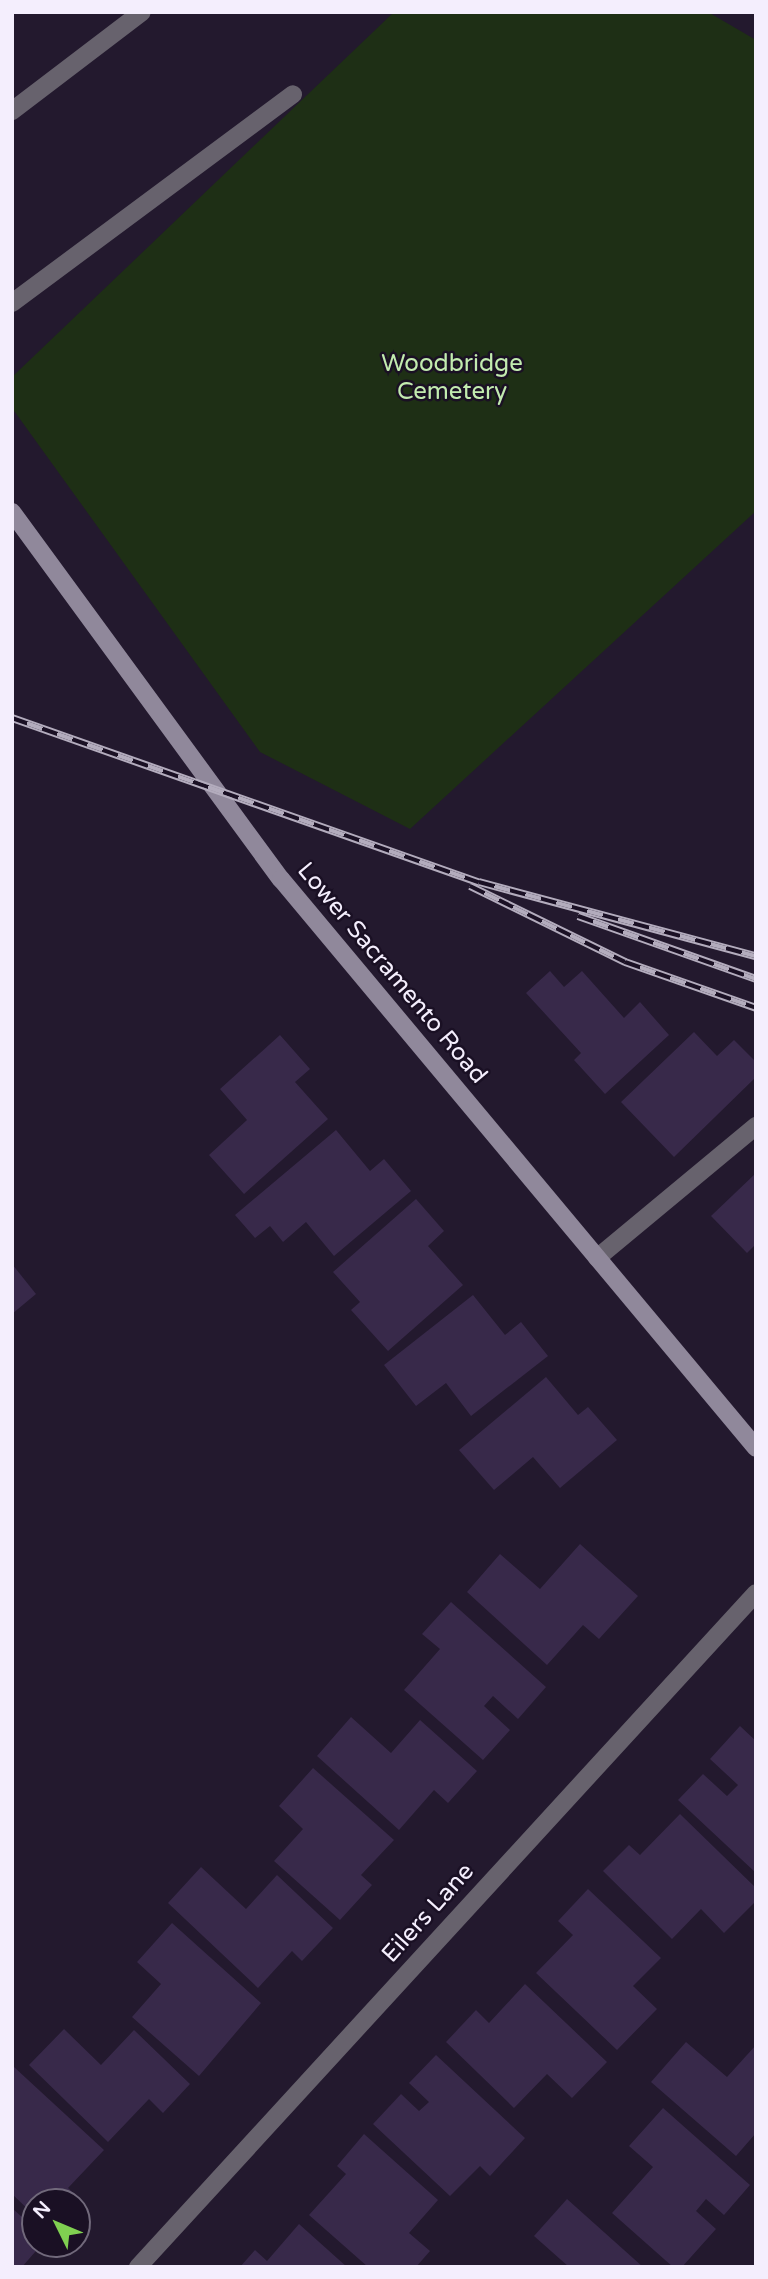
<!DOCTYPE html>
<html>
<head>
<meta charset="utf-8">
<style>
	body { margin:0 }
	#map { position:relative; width:768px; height:2279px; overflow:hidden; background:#23192e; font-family:"Varela Round",sans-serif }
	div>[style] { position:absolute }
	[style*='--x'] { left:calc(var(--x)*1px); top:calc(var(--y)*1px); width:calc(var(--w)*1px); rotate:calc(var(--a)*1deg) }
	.green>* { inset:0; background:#1e2f15 }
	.building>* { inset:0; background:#38294a }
	.service>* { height:18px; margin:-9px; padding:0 9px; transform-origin:9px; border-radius:9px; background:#67626d }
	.minor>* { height:18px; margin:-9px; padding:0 9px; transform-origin:9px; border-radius:9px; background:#67626d }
	.secondary>* { height:18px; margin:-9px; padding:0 9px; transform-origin:9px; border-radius:9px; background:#90889b }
	.rail>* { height:8px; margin-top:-4px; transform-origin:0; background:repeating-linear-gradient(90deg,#1a1024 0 16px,#b3acbd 0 32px); box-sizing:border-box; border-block:2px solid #b3acbd }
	span { translate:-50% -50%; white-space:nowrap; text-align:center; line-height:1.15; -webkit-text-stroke:5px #1a1024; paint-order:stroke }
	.park-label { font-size:24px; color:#c2ebaf }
	.street-label { font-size:24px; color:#f4eefd }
	.frame { position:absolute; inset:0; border:14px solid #f4eefd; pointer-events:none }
	.north { position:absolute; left:21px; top:2188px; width:70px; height:70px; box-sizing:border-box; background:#1a1024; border:2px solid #71697b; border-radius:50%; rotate:313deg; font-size:19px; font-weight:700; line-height:28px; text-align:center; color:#f4eefd }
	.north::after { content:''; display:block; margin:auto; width:24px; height:32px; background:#80d051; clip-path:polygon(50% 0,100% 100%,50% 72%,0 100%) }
</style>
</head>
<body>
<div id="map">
	<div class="green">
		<i style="clip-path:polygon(394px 12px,708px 12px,756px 40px,756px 511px,410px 829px,260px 752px,12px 408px,12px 377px)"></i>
	</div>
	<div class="building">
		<i style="clip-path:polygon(550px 971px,564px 987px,582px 971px,624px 1018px,640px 1002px,669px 1035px,605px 1094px,574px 1060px,581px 1053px,526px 993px)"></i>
		<i style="clip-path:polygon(694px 1032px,717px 1056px,734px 1040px,756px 1062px,756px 1077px,674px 1157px,621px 1102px)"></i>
		<i style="clip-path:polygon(280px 1035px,310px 1069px,295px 1082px,328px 1119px,244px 1194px,209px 1155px,247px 1120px,220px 1089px)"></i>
		<i style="clip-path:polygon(336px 1130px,370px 1171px,384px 1159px,411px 1191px,334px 1256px,306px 1222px,283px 1242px,270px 1226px,255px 1238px,235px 1215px)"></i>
		<i style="clip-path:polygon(756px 1173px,756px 1244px,747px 1253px,711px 1216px)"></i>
		<i style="clip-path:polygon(416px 1199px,444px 1231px,428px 1246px,463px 1285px,388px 1351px,351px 1310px,360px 1302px,333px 1272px)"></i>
		<i style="clip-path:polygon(12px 1264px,36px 1294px,12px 1314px)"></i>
		<i style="clip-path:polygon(473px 1295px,505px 1335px,521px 1322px,548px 1356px,471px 1416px,446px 1383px,416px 1406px,384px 1365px)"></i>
		<i style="clip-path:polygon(546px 1377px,578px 1415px,588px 1407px,617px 1440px,560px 1488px,533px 1457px,494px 1490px,459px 1450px)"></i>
		<i style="clip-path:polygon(580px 1544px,638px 1596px,599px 1639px,583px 1625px,547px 1665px,467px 1592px,500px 1554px,540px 1589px)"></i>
		<i style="clip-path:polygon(451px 1602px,546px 1687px,518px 1719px,493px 1696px,484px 1706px,510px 1730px,483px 1760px,404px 1690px,440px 1649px,422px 1634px)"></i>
		<i style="clip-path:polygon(351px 1717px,391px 1753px,420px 1720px,477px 1771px,448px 1803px,434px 1790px,399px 1830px,317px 1756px)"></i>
		<i style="clip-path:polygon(740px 1726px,756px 1741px,756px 1873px,678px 1800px,703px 1774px,727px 1796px,738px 1785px,710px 1759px)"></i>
		<i style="clip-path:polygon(313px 1768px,394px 1840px,361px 1875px,372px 1885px,340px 1920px,274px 1861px,303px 1829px,279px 1806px)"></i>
		<i style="clip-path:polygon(680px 1814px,756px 1888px,756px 1901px,724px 1933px,701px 1909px,672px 1939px,603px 1871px,629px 1845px,640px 1855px)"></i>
		<i style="clip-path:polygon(201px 1867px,246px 1909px,277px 1875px,333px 1928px,302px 1961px,292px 1951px,258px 1988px,168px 1903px)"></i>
		<i style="clip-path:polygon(588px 1889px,661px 1958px,633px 1986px,657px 2009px,617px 2050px,536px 1973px,573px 1935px,558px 1921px)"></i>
		<i style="clip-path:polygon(172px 1923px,261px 2003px,199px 2076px,132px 2017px,161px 1984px,137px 1962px)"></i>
		<i style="clip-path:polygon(525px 1984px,607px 2062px,572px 2098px,547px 2074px,514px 2108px,446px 2042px,476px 2010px,489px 2023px)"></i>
		<i style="clip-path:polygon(64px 2029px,101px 2065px,134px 2030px,190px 2084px,163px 2113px,149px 2099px,108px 2142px,29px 2065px)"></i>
		<i style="clip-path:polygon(686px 2042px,727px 2077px,756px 2045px,756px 2133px,736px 2156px,651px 2082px)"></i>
		<i style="clip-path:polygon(436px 2055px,525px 2138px,490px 2176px,480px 2166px,450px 2196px,373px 2124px,401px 2094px,419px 2111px,429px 2102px,409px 2083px)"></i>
		<i style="clip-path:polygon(14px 2067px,104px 2150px,68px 2188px,82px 2201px,77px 2207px,77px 2202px,35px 2202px,35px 2216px,12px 2194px)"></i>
		<i style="clip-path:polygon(663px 2108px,750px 2185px,724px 2215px,706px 2199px,696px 2211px,716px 2229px,682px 2267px,673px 2267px,612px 2213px,653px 2167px,629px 2146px)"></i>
		<i style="clip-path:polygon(364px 2134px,438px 2200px,409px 2233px,430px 2251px,416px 2267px,368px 2267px,309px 2215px,346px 2174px,337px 2166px)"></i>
		<i style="clip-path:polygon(567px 2199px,643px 2267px,569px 2267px,534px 2236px)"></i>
		<i style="clip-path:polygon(12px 2208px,35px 2229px,35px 2244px,42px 2244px,22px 2267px,12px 2267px)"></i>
		<i style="clip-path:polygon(299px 2224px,347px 2267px,240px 2267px,255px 2250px,267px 2261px)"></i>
	</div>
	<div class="service">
		<i style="--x:12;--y:111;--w:163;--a:-37.3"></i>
		<i style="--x:12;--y:303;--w:350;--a:-36.6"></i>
	</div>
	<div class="minor">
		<i style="--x:597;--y:1258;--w:207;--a:-39.7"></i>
		<i style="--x:138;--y:2267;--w:914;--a:-47.48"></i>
	</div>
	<div class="secondary">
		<i style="--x:12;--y:512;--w:455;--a:53.8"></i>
		<i style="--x:281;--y:879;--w:741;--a:50.14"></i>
	</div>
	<div class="rail">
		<i style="--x:12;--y:718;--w:495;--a:19.4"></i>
		<i style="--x:479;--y:882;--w:287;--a:15"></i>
		<i style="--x:470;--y:886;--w:173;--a:26.1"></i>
		<i style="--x:625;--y:962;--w:139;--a:19.3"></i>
		<i style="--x:578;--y:916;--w:189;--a:19.5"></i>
	</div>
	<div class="park-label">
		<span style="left:452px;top:378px">Woodbridge<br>Cemetery</span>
	</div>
	<div class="street-label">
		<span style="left:392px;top:973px;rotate:50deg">Lower Sacramento Road</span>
		<span style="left:428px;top:1913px;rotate:-48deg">Eilers Lane</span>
	</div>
	<div class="frame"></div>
	<div class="north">N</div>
</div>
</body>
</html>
